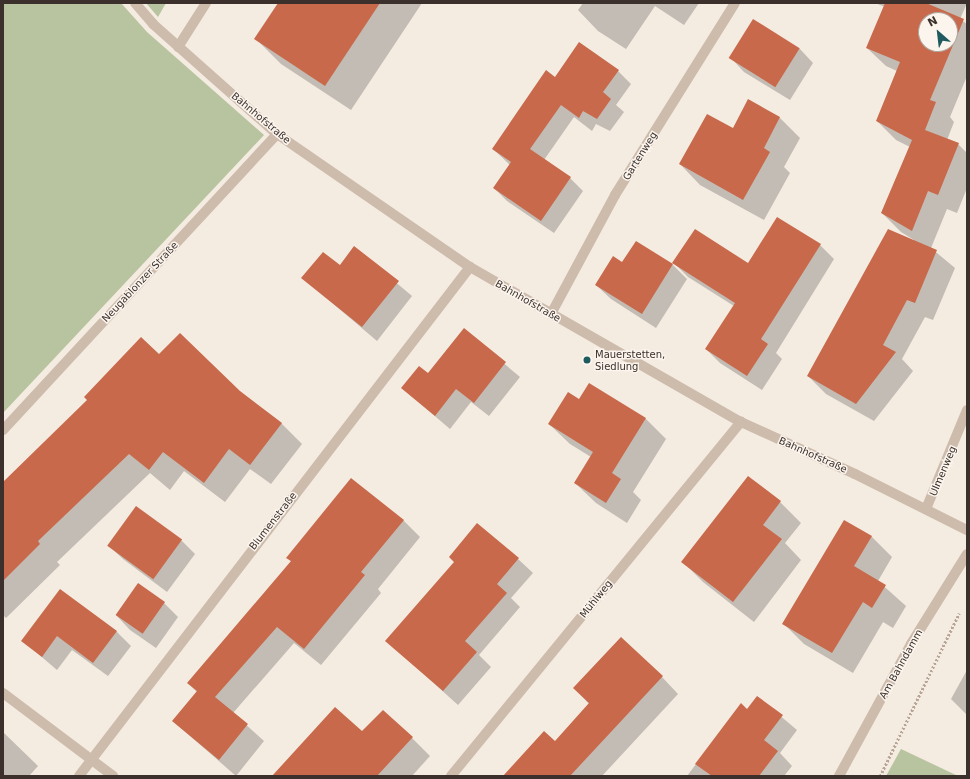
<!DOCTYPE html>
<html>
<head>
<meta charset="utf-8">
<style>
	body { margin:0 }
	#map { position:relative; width:970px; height:779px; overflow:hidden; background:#f4ebe1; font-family:"DejaVu Sans",sans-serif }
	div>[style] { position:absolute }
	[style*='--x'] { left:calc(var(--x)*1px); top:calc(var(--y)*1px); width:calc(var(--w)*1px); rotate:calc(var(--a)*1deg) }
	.green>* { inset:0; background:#b8c4a0 }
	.shadow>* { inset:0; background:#0003 }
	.building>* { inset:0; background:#c8694b; transform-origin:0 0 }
	.path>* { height:2.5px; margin-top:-1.25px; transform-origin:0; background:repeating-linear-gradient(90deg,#b9a596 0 2px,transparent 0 4px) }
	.minor>* { height:10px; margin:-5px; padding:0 5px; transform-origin:5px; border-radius:5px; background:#cdbbac }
	.dots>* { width:11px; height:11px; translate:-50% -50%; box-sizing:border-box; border:2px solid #fbf5ee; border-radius:50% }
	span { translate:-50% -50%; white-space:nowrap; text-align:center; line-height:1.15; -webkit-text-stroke:3px #fbf5ee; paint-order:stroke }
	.street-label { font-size:10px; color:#3b302b }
	.poi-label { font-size:10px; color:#3b302b }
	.left { translate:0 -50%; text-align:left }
	.frame { position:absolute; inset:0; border:4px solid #3b302b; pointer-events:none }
	.north { position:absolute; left:918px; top:12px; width:40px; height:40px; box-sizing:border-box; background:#fbf5ee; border:1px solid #aea6a0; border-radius:50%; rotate:332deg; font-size:11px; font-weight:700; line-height:16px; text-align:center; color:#3b302b }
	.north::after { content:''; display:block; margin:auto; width:14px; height:18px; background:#1f5a5e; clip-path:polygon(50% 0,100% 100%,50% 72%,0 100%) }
</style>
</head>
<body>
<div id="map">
	<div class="green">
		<i style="clip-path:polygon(3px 3px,121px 3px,147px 32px,264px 135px,3px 413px)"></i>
		<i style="clip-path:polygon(146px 3px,166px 3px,158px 17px)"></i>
		<i style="clip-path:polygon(901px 749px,958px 776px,886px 776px)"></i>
	</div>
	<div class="shadow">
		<i style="clip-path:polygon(279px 3px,422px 3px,351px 110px,281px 64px,256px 39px)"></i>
		<i style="clip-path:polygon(583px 3px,699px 3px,684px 25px,655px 6px,626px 49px,598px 31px,578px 10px)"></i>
		<i style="clip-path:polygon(evenodd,875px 3px,967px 3px,960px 19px,967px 24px,967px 76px,950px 117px,954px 122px,947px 140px,958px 144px,967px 153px,967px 188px,957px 213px,947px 209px,931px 248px,955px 268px,933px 320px,925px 317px,902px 359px,913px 371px,874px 421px,826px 394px,808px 376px,914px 240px,901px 232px,882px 213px,910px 147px,896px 140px,877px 121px,897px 71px,886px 66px,867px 48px,885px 7px,875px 3px,926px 20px,950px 20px,950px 44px,926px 44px,926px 20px)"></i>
		<i style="clip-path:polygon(580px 44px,618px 71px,631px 84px,616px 105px,624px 112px,610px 131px,596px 124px,592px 131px,574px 117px,544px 160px,570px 178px,583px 191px,554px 233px,507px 201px,494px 188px,510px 165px,493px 149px,555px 78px)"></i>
		<i style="clip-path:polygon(799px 48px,813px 63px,790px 100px,744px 72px,730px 57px)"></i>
		<i style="clip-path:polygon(749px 101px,780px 118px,800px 138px,784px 167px,790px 173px,764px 220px,700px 185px,680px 164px,733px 129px)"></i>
		<i style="clip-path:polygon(636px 242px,673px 265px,687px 279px,656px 328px,611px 299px,596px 285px,623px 264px)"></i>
		<i style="clip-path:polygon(820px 245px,834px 259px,776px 353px,782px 359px,762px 390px,720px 363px,706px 349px,734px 306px,688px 277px,674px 263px,749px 264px)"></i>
		<i style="clip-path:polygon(354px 247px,412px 296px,377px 341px,303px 278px,340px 266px)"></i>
		<i style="clip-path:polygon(464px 330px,520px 377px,489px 416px,471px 402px,450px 429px,402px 388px,428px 374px)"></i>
		<i style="clip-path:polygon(159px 356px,239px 391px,281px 423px,302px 444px,271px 484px,250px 469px,225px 502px,184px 471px,170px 490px,150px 473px,57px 562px,60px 565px,6px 618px,3px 615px,3px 497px)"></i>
		<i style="clip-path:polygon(645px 418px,666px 439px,633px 492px,641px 500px,627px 523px,596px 503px,575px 483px,591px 457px,570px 444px,549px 424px)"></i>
		<i style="clip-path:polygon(748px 477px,780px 502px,801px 523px,785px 543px,801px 560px,754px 622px,703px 582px,683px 562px)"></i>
		<i style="clip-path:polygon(403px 520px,420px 537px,378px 589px,381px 593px,321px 665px,294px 643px,233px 713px,264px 741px,236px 776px,173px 721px,197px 692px,188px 683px,292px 562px,288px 558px)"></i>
		<i style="clip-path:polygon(845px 521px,872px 537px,892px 557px,878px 581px,906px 606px,893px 628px,883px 622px,853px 673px,804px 644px,784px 624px)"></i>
		<i style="clip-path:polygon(181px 540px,195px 554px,167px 592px,123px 559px,108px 545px)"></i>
		<i style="clip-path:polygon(518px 559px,533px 573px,511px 598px,520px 607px,479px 655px,491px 667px,458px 705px,387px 641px)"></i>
		<i style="clip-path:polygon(138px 585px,164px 603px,178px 617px,156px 648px,130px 630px,116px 615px)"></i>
		<i style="clip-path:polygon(60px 590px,117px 632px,131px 646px,108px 676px,72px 650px,57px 670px,23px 641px)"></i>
		<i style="clip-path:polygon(967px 670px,967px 715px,951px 699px)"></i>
		<i style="clip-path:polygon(662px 677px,678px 694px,602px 776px,503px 776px,555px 742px,589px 704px,574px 688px)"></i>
		<i style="clip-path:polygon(758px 697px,797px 730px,780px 753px,792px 766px,784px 776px,687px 776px,741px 704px,747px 711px)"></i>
		<i style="clip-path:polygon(3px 732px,38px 766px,29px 776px,3px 776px)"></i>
		<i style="clip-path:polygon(362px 733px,412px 738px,430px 756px,412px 776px,278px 776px)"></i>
	</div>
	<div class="building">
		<i style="clip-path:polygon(278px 3px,380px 3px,325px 86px,254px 39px)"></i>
		<i style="clip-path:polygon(evenodd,885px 3px,926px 3px,964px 19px,930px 100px,936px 102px,925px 130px,959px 143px,938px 195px,928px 191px,912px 231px,881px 213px,912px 140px,876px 121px,900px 62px,866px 48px,885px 3px,926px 20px,950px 20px,950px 44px,926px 44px,926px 20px)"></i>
		<i style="left:753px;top:19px;width:55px;height:46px;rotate:32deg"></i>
		<i style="clip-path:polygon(579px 42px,619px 70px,603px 92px,611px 99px,597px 119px,583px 111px,579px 118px,561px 105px,530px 149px,571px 177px,541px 221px,493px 188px,511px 162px,492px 149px,546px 70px,555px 77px)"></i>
		<i style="clip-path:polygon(748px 99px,780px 117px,764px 148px,770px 152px,743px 200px,679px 164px,707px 114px,733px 128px)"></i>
		<i style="clip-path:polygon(777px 217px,821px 244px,761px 339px,768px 344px,747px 376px,705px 349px,735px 303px,672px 263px,695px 229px,748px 263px)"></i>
		<i style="clip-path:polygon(888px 229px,937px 250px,915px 303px,907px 300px,883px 345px,896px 352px,856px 404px,807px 376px)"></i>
		<i style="clip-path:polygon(636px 241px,673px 264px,642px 314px,595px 285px,613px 256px,622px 262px)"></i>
		<i style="clip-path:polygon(354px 246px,399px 281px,362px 327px,301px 278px,323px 252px,340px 265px)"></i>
		<i style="clip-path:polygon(464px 328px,506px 362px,474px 403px,456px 389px,435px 416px,401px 388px,419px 366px,428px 373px)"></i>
		<i style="clip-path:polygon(180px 333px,240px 391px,282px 423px,250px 465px,229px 449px,204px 483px,163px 452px,149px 470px,129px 454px,38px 541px,40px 544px,3px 581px,3px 482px,87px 400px,84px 397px,141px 337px,159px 354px)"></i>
		<i style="clip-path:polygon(589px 383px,646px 418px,612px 473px,621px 479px,606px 503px,574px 483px,593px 452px,548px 424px,568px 392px,579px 399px)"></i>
		<i style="clip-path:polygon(748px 476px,781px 501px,763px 525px,782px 539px,733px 602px,681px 562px)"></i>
		<i style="clip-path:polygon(351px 478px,404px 520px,361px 572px,365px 575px,304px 649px,277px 627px,215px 697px,248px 724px,219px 760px,172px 721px,197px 691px,187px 683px,291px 561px,286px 558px)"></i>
		<i style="left:136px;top:506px;width:57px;height:49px;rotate:36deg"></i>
		<i style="clip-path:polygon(844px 520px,872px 536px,854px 566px,886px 585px,872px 608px,863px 602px,832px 653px,782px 624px)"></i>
		<i style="clip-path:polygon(477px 523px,519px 558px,497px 584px,507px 593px,465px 641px,477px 652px,443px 691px,385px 641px,454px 562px,449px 557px)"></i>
		<i style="left:138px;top:583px;width:33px;height:39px;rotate:35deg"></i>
		<i style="clip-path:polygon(60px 589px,117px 631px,93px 663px,57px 636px,42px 657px,21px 641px)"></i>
		<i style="clip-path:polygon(621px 637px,663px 676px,570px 776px,503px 776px,544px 731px,555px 741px,589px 703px,573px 688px)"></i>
		<i style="clip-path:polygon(757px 696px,783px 715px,764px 740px,778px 751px,759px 776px,712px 776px,695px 764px,741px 703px,747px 709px)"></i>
		<i style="clip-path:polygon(335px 707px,362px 731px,383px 710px,413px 737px,377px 776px,272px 776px)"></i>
	</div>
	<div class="path">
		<i style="--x:880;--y:776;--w:181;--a:-64.1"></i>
	</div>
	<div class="minor">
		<i style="--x:135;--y:3;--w:28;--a:49"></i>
		<i style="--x:153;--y:24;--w:166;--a:41.6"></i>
		<i style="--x:277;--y:134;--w:234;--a:34.6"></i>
		<i style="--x:470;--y:267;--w:312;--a:29.8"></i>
		<i style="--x:741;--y:422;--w:125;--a:24.5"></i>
		<i style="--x:855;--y:474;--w:125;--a:26.6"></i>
		<i style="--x:178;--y:47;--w:52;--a:-57.5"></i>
		<i style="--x:551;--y:314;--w:135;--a:-61.7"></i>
		<i style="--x:615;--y:195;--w:226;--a:-58"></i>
		<i style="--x:3;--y:430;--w:403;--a:-47.2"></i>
		<i style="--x:926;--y:509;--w:107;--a:-67.5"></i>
		<i style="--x:3;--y:693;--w:138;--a:37"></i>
		<i style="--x:79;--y:776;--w:642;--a:-52.47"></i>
		<i style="--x:451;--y:776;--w:458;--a:-50.7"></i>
		<i style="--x:839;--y:776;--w:150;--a:-61.4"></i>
		<i style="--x:911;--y:644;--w:106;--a:-58.1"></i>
	</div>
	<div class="dots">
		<i style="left:587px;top:360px;background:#1f5a5e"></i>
	</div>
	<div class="street-label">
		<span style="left:261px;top:118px;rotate:40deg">Bahnhofstraße</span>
		<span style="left:640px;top:156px;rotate:-58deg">Gartenweg</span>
		<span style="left:140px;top:282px;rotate:-47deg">Neugablonzer Straße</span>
		<span style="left:528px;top:301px;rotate:30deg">Bahnhofstraße</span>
		<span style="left:813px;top:455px;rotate:24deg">Bahnhofstraße</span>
		<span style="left:943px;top:471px;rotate:-67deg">Ulmenweg</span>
		<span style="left:273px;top:521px;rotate:-52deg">Blumenstraße</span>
		<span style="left:596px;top:599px;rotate:-51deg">Mühlweg</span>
		<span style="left:901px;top:664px;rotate:-61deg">Am Bahndamm</span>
	</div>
	<div class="poi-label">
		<span class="left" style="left:595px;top:360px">Mauerstetten,<br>Siedlung</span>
	</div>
	<div class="frame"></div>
	<div class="north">N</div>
</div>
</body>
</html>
